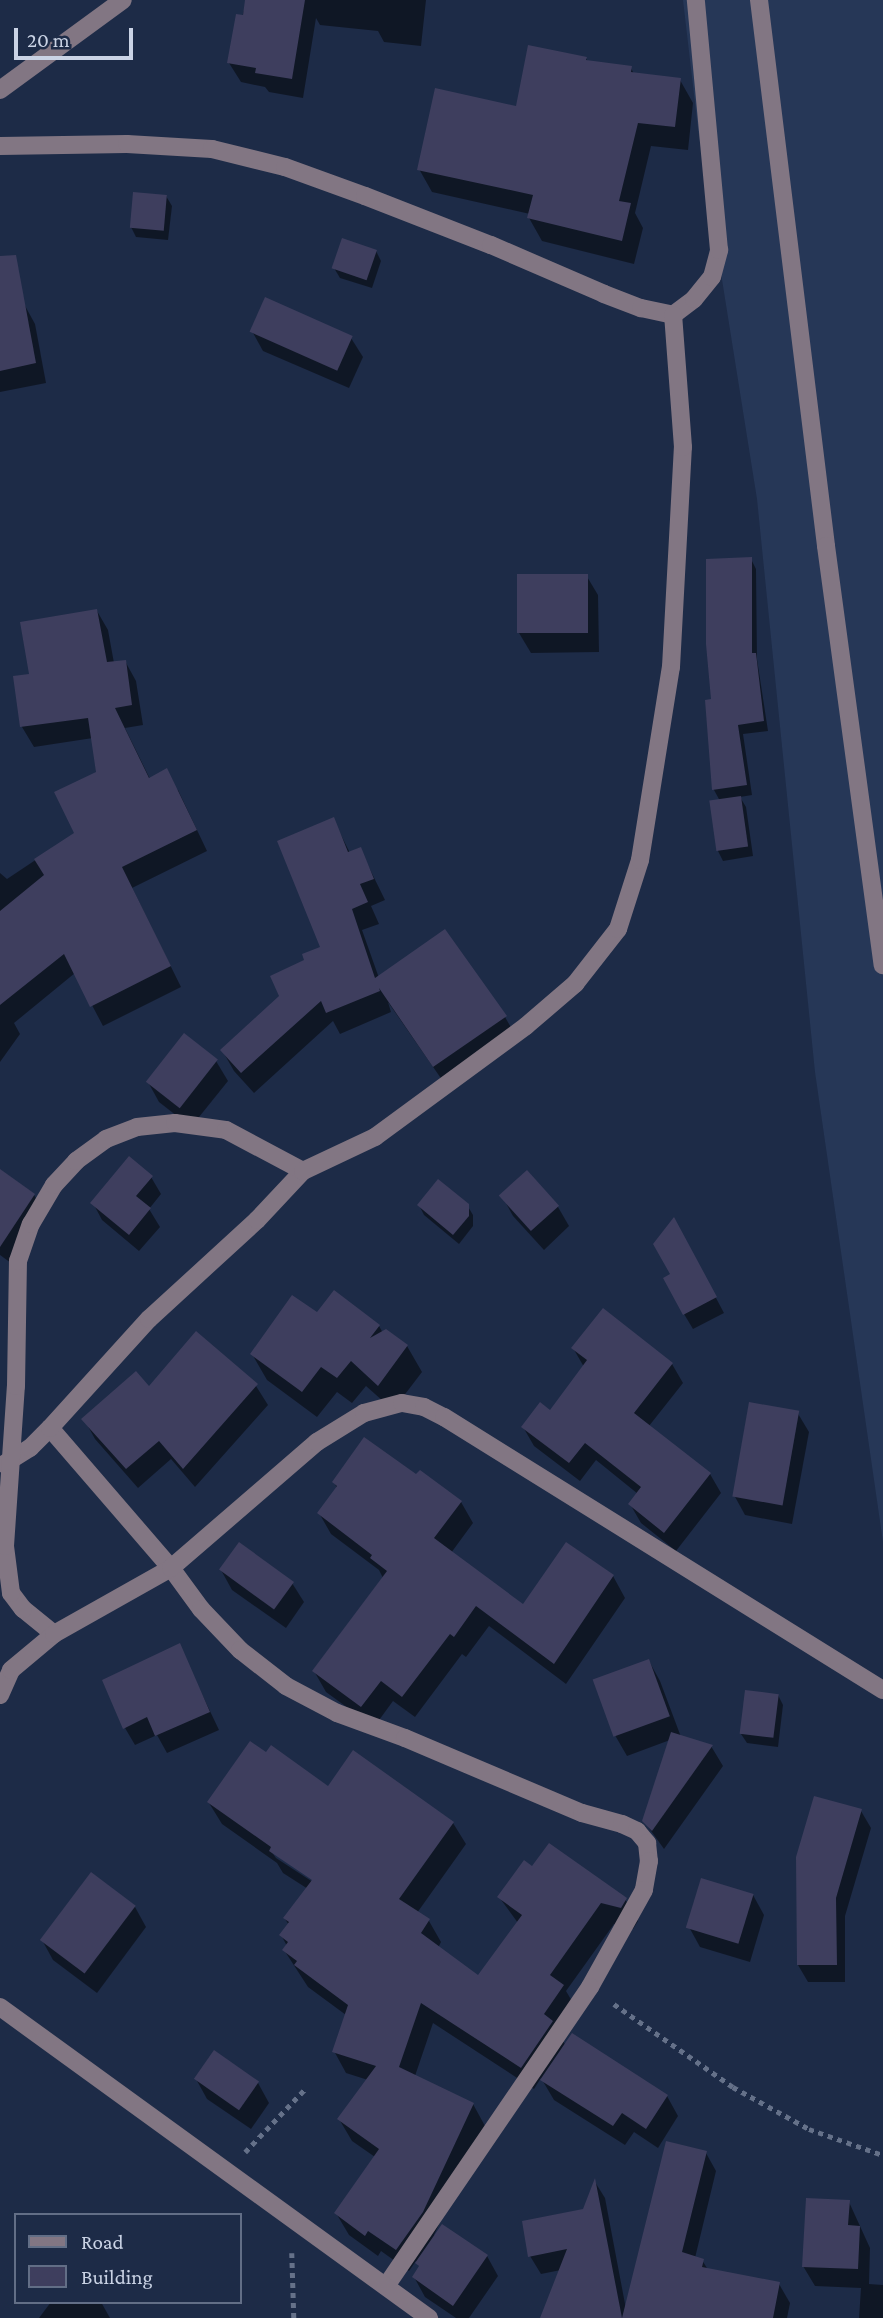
<!DOCTYPE html>
<html>
<head>
<meta charset="utf-8">
<style>
	body { margin:0 }
	#map { position:relative; width:883px; height:2318px; overflow:hidden; background:#1d2b47; font-family:"Crimson Pro",serif }
	div>[style] { position:absolute }
	[style*='--x'] { left:calc(var(--x)*1px); top:calc(var(--y)*1px); width:calc(var(--w)*1px); rotate:calc(var(--a)*1deg) }
	.built>* { inset:0; background:#263757 }
	.shadow>* { inset:0; background:#0007 }
	.building>* { inset:0; background:#3e3e5e; transform-origin:0 0 }
	.path>* { height:4.5px; margin-top:-2.25px; transform-origin:0; background:repeating-linear-gradient(90deg,#657189 0 5px,transparent 0 10px) }
	.minor>* { height:18px; margin:-9px; padding:0 9px; transform-origin:9px; border-radius:9px; background:#827683 }
	span { translate:-50% -50%; white-space:nowrap; text-align:center; line-height:1.15; -webkit-text-stroke:5px #1d2b47; paint-order:stroke }
	.legend { position:absolute; left:14px; top:2213px; width:228px; height:91px; box-sizing:border-box; background:#1d2b47; border:2px solid #626e86; margin:0; padding:9px 12px; list-style:none; font-size:21px; color:#cad3e5 }
	.legend li { display:flex; align-items:center; gap:14px; height:35px }
	.legend b { width:35px; border:2px solid #626e86 }
	.scale { position:absolute; left:14px; top:28px; width:119px; height:32px; box-sizing:border-box; border:4px solid #cad3e5; border-top:0; padding-left:9px; font-size:21px; line-height:24px; white-space:nowrap; color:#cad3e5; -webkit-text-stroke:5px #1d2b47; paint-order:stroke }
</style>
</head>
<body>
<div id="map">
	<div class="built">
		<i style="clip-path:polygon(683px 0,883px 0,883px 1542px,815px 1072px,757px 499px,698px 129px)"></i>
	</div>
	<div class="shadow">
		<i style="clip-path:polygon(247px 0,426px 0,421px 46px,384px 42px,378px 31px,320px 25px,316px 18px,303px 98px,269px 92px,265px 87px,241px 82px,229px 63px)"></i>
		<i style="clip-path:polygon(586px 58px,588px 62px,631px 68px,634px 74px,680px 80px,693px 103px,688px 150px,651px 146px,635px 213px,643px 228px,634px 264px,542px 241px,529px 218px,530px 214px,432px 192px,419px 169px,517px 108px)"></i>
		<i style="clip-path:polygon(166px 196px,172px 206px,168px 240px,136px 237px,131px 227px)"></i>
		<i style="clip-path:polygon(376px 251px,381px 261px,372px 288px,340px 278px,334px 268px)"></i>
		<i style="clip-path:polygon(24px 304px,35px 324px,46px 383px,0 392px,0 309px)"></i>
		<i style="clip-path:polygon(252px 331px,351px 338px,363px 357px,349px 388px,263px 351px)"></i>
		<i style="clip-path:polygon(751px 559px,756px 569px,757px 659px,768px 731px,743px 734px,752px 795px,740px 797px,746px 807px,753px 856px,723px 861px,718px 851px,720px 801px,714px 790px,713px 701px)"></i>
		<i style="clip-path:polygon(586px 575px,598px 595px,599px 652px,531px 653px,519px 633px)"></i>
		<i style="clip-path:polygon(97px 611px,108px 630px,114px 663px,125px 661px,136px 681px,143px 725px,125px 728px,150px 779px,178px 790px,207px 851px,132px 888px,181px 987px,103px 1026px,75px 973px,14px 1023px,20px 1034px,0 1062px,0 873px,7px 879px,76px 833px,98px 773px,93px 738px,34px 747px,22px 727px,15px 678px,31px 675px)"></i>
		<i style="clip-path:polygon(333px 819px,350px 853px,360px 849px,385px 900px,371px 906px,379px 924px,362px 930px,379px 978px,505px 1017px,517px 1038px,447px 1087px,388px 1002px,391px 1012px,340px 1034px,333px 1021px,254px 1093px,234px 1071px,222px 1050px,282px 996px,307px 961px,322px 948px)"></i>
		<i style="clip-path:polygon(216px 1061px,228px 1081px,191px 1127px,159px 1102px,148px 1082px)"></i>
		<i style="clip-path:polygon(0 1171px,34px 1195px,45px 1213px,11px 1263px,0 1255px)"></i>
		<i style="clip-path:polygon(151px 1177px,161px 1194px,149px 1209px,160px 1227px,139px 1251px,102px 1220px,93px 1203px)"></i>
		<i style="clip-path:polygon(502px 1196px,558px 1207px,569px 1226px,544px 1250px,513px 1216px)"></i>
		<i style="clip-path:polygon(419px 1205px,467px 1205px,473px 1215px,473px 1226px,459px 1244px,424px 1215px)"></i>
		<i style="clip-path:polygon(682px 1234px,724px 1313px,693px 1329px,684px 1314px,672px 1274px)"></i>
		<i style="clip-path:polygon(379px 1326px,383px 1333px,407px 1346px,422px 1372px,393px 1410px,366px 1386px,352px 1403px,337px 1392px,317px 1417px,267px 1380px,252px 1354px)"></i>
		<i style="clip-path:polygon(573px 1348px,672px 1364px,683px 1383px,649px 1426px,710px 1474px,721px 1493px,676px 1551px,641px 1523px,630px 1504px,638px 1494px,596px 1460px,580px 1481px,534px 1446px,523px 1427px,550px 1412px,584px 1367px)"></i>
		<i style="clip-path:polygon(256px 1386px,268px 1405px,195px 1487px,171px 1459px,138px 1488px,95px 1439px,84px 1419px,149px 1389px)"></i>
		<i style="clip-path:polygon(797px 1412px,809px 1432px,792px 1524px,745px 1515px,734px 1495px)"></i>
		<i style="clip-path:polygon(417px 1477px,461px 1502px,473px 1523px,451px 1553px,524px 1606px,567px 1544px,613px 1576px,625px 1598px,566px 1684px,489px 1626px,466px 1657px,462px 1654px,415px 1717px,393px 1701px,374px 1727px,326px 1692px,314px 1671px,383px 1578px,379px 1570px,331px 1534px,319px 1513px,337px 1488px,334px 1482px)"></i>
		<i style="clip-path:polygon(221px 1570px,292px 1583px,304px 1602px,286px 1628px,232px 1590px)"></i>
		<i style="clip-path:polygon(179px 1646px,219px 1730px,167px 1753px,157px 1735px,135px 1745px,125px 1728px)"></i>
		<i style="clip-path:polygon(649px 1661px,660px 1681px,681px 1737px,711px 1746px,723px 1766px,664px 1849px,644px 1821px,670px 1740px,627px 1756px,616px 1737px,595px 1681px)"></i>
		<i style="clip-path:polygon(778px 1695px,783px 1705px,778px 1747px,747px 1743px,741px 1734px)"></i>
		<i style="clip-path:polygon(evenodd,328px 1789px,453px 1823px,466px 1844px,417px 1913px,429px 1921px,441px 1942px,438px 1948px,478px 1977px,518px 1923px,499px 1897px,532px 1869px,625px 1899px,638px 1921px,633px 1929px,614px 1924px,566px 1991px,576px 2008px,558px 2033px,566px 2046px,667px 2096px,678px 2116px,658px 2148px,634px 2132px,625px 2145px,554px 2100px,541px 2078px,534px 2089px,433px 2023px,415px 2076px,473px 2104px,485px 2126px,434px 2235px,487px 2256px,498px 2276px,469px 2318px,456px 2318px,425px 2297px,414px 2277px,420px 2268px,416px 2261px,409px 2271px,381px 2251px,378px 2256px,349px 2235px,336px 2213px,375px 2157px,352px 2141px,339px 2119px,368px 2080px,346px 2073px,334px 2051px,346px 2015px,308px 1987px,284px 1950px,287px 1946px,281px 1935px,289px 1925px,285px 1919px,308px 1889px,283px 1873px,277px 1863px,222px 1824px,209px 1803px,328px 1789px,271px 1851px,321px 1884px,319px 1886px,276px 1858px,271px 1851px)"></i>
		<i style="clip-path:polygon(861px 1811px,871px 1828px,845px 1916px,845px 1982px,808px 1982px,798px 1965px)"></i>
		<i style="clip-path:polygon(753px 1895px,764px 1915px,750px 1962px,700px 1947px,689px 1927px)"></i>
		<i style="clip-path:polygon(135px 1907px,146px 1927px,97px 1993px,53px 1960px,42px 1940px)"></i>
		<i style="clip-path:polygon(196px 2079px,258px 2083px,269px 2103px,251px 2129px,207px 2099px)"></i>
		<i style="clip-path:polygon(706px 2153px,716px 2171px,695px 2258px,702px 2260px,713px 2278px,703px 2318px,542px 2318px,561px 2270px,541px 2274px,530px 2256px,584px 2211px,595px 2182px,605px 2198px,626px 2309px)"></i>
		<i style="clip-path:polygon(849px 2202px,870px 2248px,869px 2284px,883px 2285px,883px 2318px,859px 2318px,861px 2288px,815px 2286px,803px 2266px)"></i>
		<i style="clip-path:polygon(779px 2284px,790px 2303px,787px 2318px,742px 2318px)"></i>
		<i style="clip-path:polygon(51px 2302px,101px 2302px,110px 2318px,39px 2318px)"></i>
	</div>
	<div class="building">
		<i style="clip-path:polygon(245px 0,305px 0,292px 79px,255px 73px,256px 68px,227px 63px,236px 14px,243px 15px)"></i>
		<i style="clip-path:polygon(528px 45px,587px 57px,586px 60px,632px 66px,631px 72px,681px 78px,675px 127px,638px 123px,619px 201px,631px 203px,622px 241px,527px 218px,533px 195px,417px 170px,435px 88px,516px 106px)"></i>
		<i style="left:133px;top:192px;width:34px;height:36px;rotate:5deg"></i>
		<i style="left:342px;top:238px;width:37px;height:32px;rotate:19deg"></i>
		<i style="clip-path:polygon(16px 255px,36px 363px,0 371px,0 256px)"></i>
		<i style="left:265px;top:297px;width:96px;height:38px;rotate:24deg"></i>
		<i style="clip-path:polygon(752px 557px,752px 653px,756px 653px,764px 721px,738px 725px,747px 785px,712px 790px,705px 700px,711px 699px,706px 644px,706px 559px)"></i>
		<i style="left:517px;top:574px;width:71px;height:59px"></i>
		<i style="clip-path:polygon(97px 609px,107px 662px,126px 660px,132px 705px,115px 708px,149px 778px,167px 768px,197px 830px,122px 867px,171px 966px,90px 1007px,64px 954px,0 1005px,0 911px,44px 875px,34px 859px,74px 833px,54px 792px,96px 772px,88px 718px,20px 727px,13px 676px,29px 674px,20px 622px)"></i>
		<i style="left:741px;top:796px;width:51px;height:32px;rotate:82deg"></i>
		<i style="clip-path:polygon(334px 817px,348px 852px,361px 847px,374px 879px,360px 884px,368px 902px,352px 909px,375px 978px,445px 929px,507px 1016px,433px 1067px,379px 988px,380px 991px,326px 1013px,321px 1001px,241px 1073px,220px 1050px,279px 996px,270px 976px,304px 960px,302px 954px,320px 947px,277px 841px)"></i>
		<i style="left:184px;top:1033px;width:43px;height:62px;rotate:38deg"></i>
		<i style="clip-path:polygon(129px 1156px,153px 1176px,136px 1196px,151px 1208px,129px 1235px,90px 1203px)"></i>
		<i style="clip-path:polygon(0 1169px,35px 1194px,0 1247px)"></i>
		<i style="left:527px;top:1170px;width:48px;height:38px;rotate:48deg"></i>
		<i style="clip-path:polygon(438px 1179px,469px 1204px,469px 1216px,453px 1235px,417px 1205px)"></i>
		<i style="clip-path:polygon(674px 1217px,717px 1297px,683px 1315px,663px 1278px,670px 1274px,653px 1244px)"></i>
		<i style="clip-path:polygon(334px 1290px,380px 1325px,370px 1338px,386px 1329px,408px 1345px,378px 1386px,351px 1361px,337px 1378px,321px 1367px,302px 1392px,250px 1354px,292px 1295px,317px 1312px)"></i>
		<i style="clip-path:polygon(603px 1308px,673px 1363px,634px 1413px,711px 1473px,664px 1533px,628px 1504px,641px 1487px,585px 1443px,569px 1463px,521px 1427px,540px 1402px,550px 1410px,587px 1360px,571px 1348px)"></i>
		<i style="clip-path:polygon(196px 1331px,258px 1384px,183px 1469px,159px 1441px,126px 1469px,81px 1419px,136px 1371px,149px 1386px)"></i>
		<i style="left:749px;top:1402px;width:51px;height:96px;rotate:10deg"></i>
		<i style="clip-path:polygon(364px 1437px,416px 1474px,420px 1470px,462px 1501px,434px 1538px,523px 1604px,566px 1542px,614px 1575px,554px 1664px,476px 1606px,454px 1637px,450px 1634px,402px 1697px,381px 1681px,361px 1707px,312px 1671px,387px 1571px,370px 1558px,372px 1555px,317px 1513px,337px 1486px,332px 1482px)"></i>
		<i style="left:239px;top:1542px;width:68px;height:34px;rotate:36deg"></i>
		<i style="clip-path:polygon(180px 1643px,210px 1712px,155px 1736px,147px 1717px,123px 1729px,102px 1680px)"></i>
		<i style="left:649px;top:1659px;width:61px;height:60px;rotate:70deg"></i>
		<i style="left:745px;top:1690px;width:34px;height:44px;rotate:7deg"></i>
		<i style="clip-path:polygon(671px 1732px,713px 1745px,652px 1831px,642px 1821px)"></i>
		<i style="clip-path:polygon(250px 1741px,266px 1752px,271px 1745px,328px 1786px,353px 1750px,454px 1822px,399px 1899px,430px 1919px,421px 1933px,478px 1975px,522px 1915px,497px 1897px,524px 1860px,532px 1866px,549px 1843px,627px 1898px,621px 1908px,601px 1903px,550px 1975px,564px 1985px,544px 2014px,553px 2021px,521px 2068px,421px 2003px,399px 2067px,474px 2103px,423px 2212px,396px 2250px,368px 2231px,365px 2236px,334px 2213px,379px 2149px,337px 2119px,376px 2066px,332px 2052px,348px 2005px,294px 1965px,297px 1961px,282px 1950px,288px 1942px,279px 1935px,289px 1922px,283px 1918px,312px 1880px,269px 1851px,271px 1847px,207px 1802px)"></i>
		<i style="clip-path:polygon(814px 1796px,862px 1809px,836px 1898px,837px 1965px,797px 1965px,796px 1857px)"></i>
		<i style="left:91px;top:1872px;width:56px;height:85px;rotate:37deg"></i>
		<i style="left:701px;top:1878px;width:55px;height:52px;rotate:17deg"></i>
		<i style="clip-path:polygon(572px 2033px,668px 2095px,646px 2129px,622px 2113px,613px 2126px,540px 2080px)"></i>
		<i style="left:214px;top:2050px;width:55px;height:35px;rotate:35deg"></i>
		<i style="clip-path:polygon(666px 2141px,707px 2151px,682px 2252px,704px 2259px,702px 2267px,780px 2282px,773px 2318px,540px 2318px,567px 2249px,528px 2257px,522px 2221px,583px 2209px,595px 2178px,622px 2318px)"></i>
		<i style="clip-path:polygon(806px 2198px,850px 2200px,848px 2225px,860px 2226px,858px 2269px,802px 2267px)"></i>
		<i style="clip-path:polygon(442px 2224px,488px 2255px,453px 2306px,412px 2277px,419px 2266px,415px 2263px)"></i>
	</div>
	<div class="path">
		<i style="--x:614;--y:2004;--w:145;--a:34.9"></i>
		<i style="--x:733;--y:2087;--w:87;--a:28.9"></i>
		<i style="--x:809;--y:2129;--w:78;--a:19.4"></i>
		<i style="--x:245;--y:2152;--w:88;--a:-46.4"></i>
		<i style="--x:292;--y:2253;--w:65;--a:88.2"></i>
	</div>
	<div class="minor">
		<i style="--x:759;--y:0;--w:550;--a:83"></i>
		<i style="--x:826;--y:546;--w:423;--a:82.3"></i>
		<i style="--x:0;--y:90;--w:152;--a:-36.2"></i>
		<i style="--x:0;--y:146;--w:127;--a:-0.9"></i>
		<i style="--x:127;--y:144;--w:85;--a:3.4"></i>
		<i style="--x:212;--y:149;--w:75;--a:13.9"></i>
		<i style="--x:285;--y:167;--w:85;--a:19.9"></i>
		<i style="--x:365;--y:196;--w:135;--a:21.3"></i>
		<i style="--x:491;--y:245;--w:123;--a:23.4"></i>
		<i style="--x:604;--y:294;--w:40;--a:21"></i>
		<i style="--x:641;--y:308;--w:33;--a:12"></i>
		<i style="--x:673;--y:315;--w:26;--a:-37"></i>
		<i style="--x:694;--y:299;--w:28;--a:-51"></i>
		<i style="--x:712;--y:277;--w:28;--a:-75"></i>
		<i style="--x:719;--y:250;--w:251;--a:-95.3"></i>
		<i style="--x:50;--y:1428;--w:185;--a:49.2"></i>
		<i style="--x:171;--y:1568;--w:51;--a:53.8"></i>
		<i style="--x:201;--y:1609;--w:57;--a:46.4"></i>
		<i style="--x:240;--y:1650;--w:58;--a:38"></i>
		<i style="--x:286;--y:1686;--w:58;--a:27.9"></i>
		<i style="--x:337;--y:1713;--w:72;--a:20.2"></i>
		<i style="--x:405;--y:1738;--w:192;--a:23"></i>
		<i style="--x:582;--y:1813;--w:41;--a:15.4"></i>
		<i style="--x:622;--y:1824;--w:17;--a:25"></i>
		<i style="--x:637;--y:1831;--w:16;--a:50"></i>
		<i style="--x:647;--y:1843;--w:18;--a:84"></i>
		<i style="--x:649;--y:1861;--w:29;--a:100"></i>
		<i style="--x:644;--y:1890;--w:111;--a:119.1"></i>
		<i style="--x:590;--y:1987;--w:362;--a:124.3"></i>
		<i style="--x:4;--y:1464;--w:31;--a:-32"></i>
		<i style="--x:30;--y:1448;--w:28;--a:-45"></i>
		<i style="--x:50;--y:1428;--w:147;--a:-47.8"></i>
		<i style="--x:149;--y:1319;--w:147;--a:-42.5"></i>
		<i style="--x:257;--y:1220;--w:67;--a:-46.8"></i>
		<i style="--x:54;--y:1634;--w:40;--a:-141"></i>
		<i style="--x:23;--y:1609;--w:20;--a:-127"></i>
		<i style="--x:11;--y:1593;--w:47;--a:-97.3"></i>
		<i style="--x:5;--y:1546;--w:160;--a:-86.1"></i>
		<i style="--x:16;--y:1386;--w:125;--a:-89.1"></i>
		<i style="--x:18;--y:1261;--w:39;--a:-71"></i>
		<i style="--x:31;--y:1224;--w:45;--a:-59.5"></i>
		<i style="--x:54;--y:1185;--w:33;--a:-47"></i>
		<i style="--x:76;--y:1161;--w:37;--a:-36"></i>
		<i style="--x:106;--y:1139;--w:33;--a:-21"></i>
		<i style="--x:137;--y:1127;--w:38;--a:-6"></i>
		<i style="--x:175;--y:1123;--w:51;--a:7.8"></i>
		<i style="--x:226;--y:1130;--w:87;--a:28"></i>
		<i style="--x:303;--y:1171;--w:80;--a:-25.3"></i>
		<i style="--x:375;--y:1137;--w:187;--a:-36.3"></i>
		<i style="--x:526;--y:1026;--w:65;--a:-40.6"></i>
		<i style="--x:575;--y:984;--w:70;--a:-52"></i>
		<i style="--x:618;--y:929;--w:72;--a:-72.3"></i>
		<i style="--x:640;--y:860;--w:195;--a:-80.9"></i>
		<i style="--x:671;--y:667;--w:220;--a:-86.9"></i>
		<i style="--x:683;--y:447;--w:132;--a:-94.3"></i>
		<i style="--x:0;--y:1695;--w:27;--a:-66"></i>
		<i style="--x:11;--y:1670;--w:56;--a:-39.9"></i>
		<i style="--x:54;--y:1634;--w:134;--a:-29.4"></i>
		<i style="--x:171;--y:1568;--w:193;--a:-40.8"></i>
		<i style="--x:317;--y:1442;--w:55;--a:-31.7"></i>
		<i style="--x:364;--y:1413;--w:39;--a:-15"></i>
		<i style="--x:402;--y:1403;--w:22;--a:10"></i>
		<i style="--x:424;--y:1407;--w:22;--a:27"></i>
		<i style="--x:444;--y:1417;--w:517;--a:31.88"></i>
		<i style="--x:0;--y:2007;--w:530;--a:35.94"></i>
	</div>
	<ul class="legend">
	<li><b style="height:9px;background:#827683"></b>Road</li>
	<li><b style="height:19px;background:#3e3e5e"></b>Building</li>
	</ul>
	<div class="scale">20 m</div>
</div>
</body>
</html>
